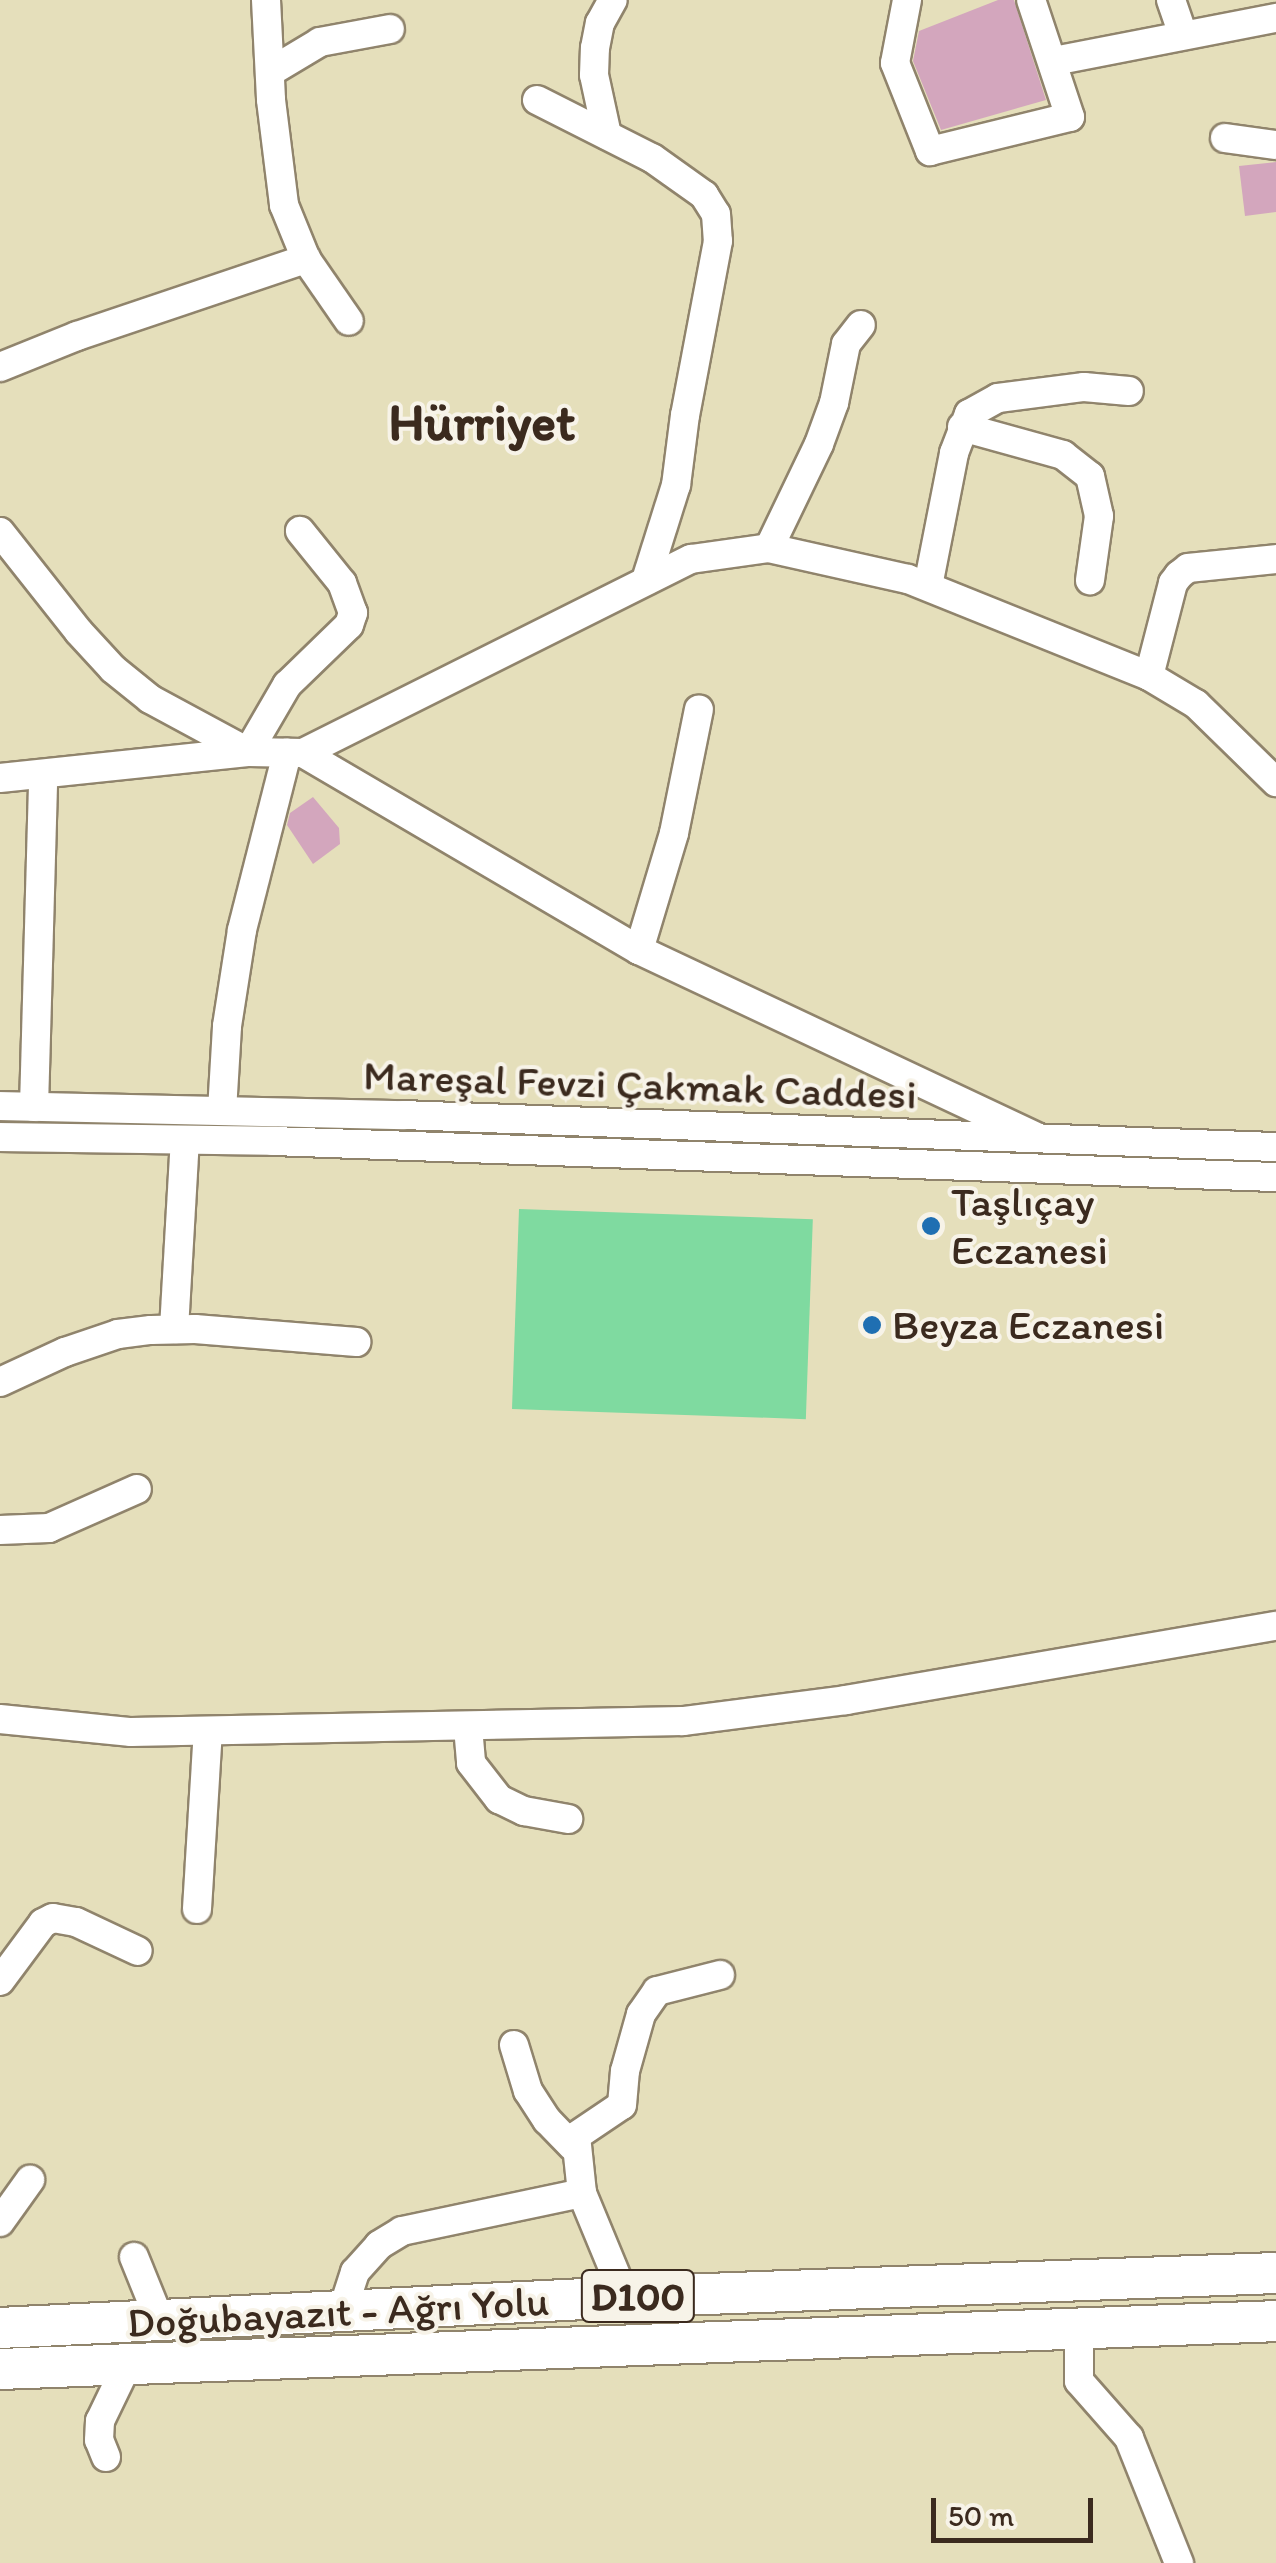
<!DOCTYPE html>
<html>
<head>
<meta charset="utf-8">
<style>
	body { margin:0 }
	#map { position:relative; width:1276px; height:2563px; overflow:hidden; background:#e5dfbb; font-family:Itim,sans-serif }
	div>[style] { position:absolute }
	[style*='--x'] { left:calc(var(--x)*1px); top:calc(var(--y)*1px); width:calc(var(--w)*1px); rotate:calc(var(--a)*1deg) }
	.green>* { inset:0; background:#7fdaa0; transform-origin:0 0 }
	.building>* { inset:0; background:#d3a6bd }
	.roads { filter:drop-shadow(2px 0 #90846c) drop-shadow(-2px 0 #90846c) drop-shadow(0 2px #90846c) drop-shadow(0 -2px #90846c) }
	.minor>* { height:28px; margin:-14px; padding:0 14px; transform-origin:14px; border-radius:14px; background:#fff }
	.highway>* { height:40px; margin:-20px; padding:0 20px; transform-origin:20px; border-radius:20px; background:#fff }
	.dots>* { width:28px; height:28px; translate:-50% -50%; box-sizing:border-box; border:5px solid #f7f3e8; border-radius:50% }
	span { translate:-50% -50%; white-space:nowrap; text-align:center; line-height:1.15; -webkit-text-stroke:8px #f7f3e8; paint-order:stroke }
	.shield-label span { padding:2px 8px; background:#f7f3e8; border:2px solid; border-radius:8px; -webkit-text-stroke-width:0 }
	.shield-label { font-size:40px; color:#3b2a1e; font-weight:700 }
	.street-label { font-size:42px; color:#3b2a1e }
	.poi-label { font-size:42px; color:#3b2a1e }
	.left { translate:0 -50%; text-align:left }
	.district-label { font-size:52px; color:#3b2a1e; font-weight:700 }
	.scale { position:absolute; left:931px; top:2498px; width:162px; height:45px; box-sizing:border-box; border:5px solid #3b2a1e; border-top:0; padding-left:12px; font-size:30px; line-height:35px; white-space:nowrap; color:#3b2a1e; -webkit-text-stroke:8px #f7f3e8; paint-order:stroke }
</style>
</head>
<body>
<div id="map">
	<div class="green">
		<i style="left:519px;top:1209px;width:294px;height:200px;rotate:2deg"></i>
	</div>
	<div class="building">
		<i style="clip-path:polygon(998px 0,1014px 0,1046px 100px,941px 130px,913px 61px,919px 31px)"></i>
		<i style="clip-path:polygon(1276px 162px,1276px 212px,1245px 216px,1239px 166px)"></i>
		<i style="clip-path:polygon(313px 797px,339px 828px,340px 844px,313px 864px,287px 825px,290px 813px)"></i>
	</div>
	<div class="roads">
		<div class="minor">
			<i style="--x:266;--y:0;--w:100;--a:87.1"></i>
			<i style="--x:271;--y:100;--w:106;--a:82.9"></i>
			<i style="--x:284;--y:205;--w:58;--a:67.8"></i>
			<i style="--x:306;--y:259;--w:75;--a:55.3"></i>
			<i style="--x:907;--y:0;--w:64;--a:100.8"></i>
			<i style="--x:895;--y:63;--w:95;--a:68.3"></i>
			<i style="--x:930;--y:151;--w:144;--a:-13.7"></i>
			<i style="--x:1070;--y:117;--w:123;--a:-108.4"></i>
			<i style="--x:1171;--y:0;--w:37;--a:71"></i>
			<i style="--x:1054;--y:61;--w:226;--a:-11"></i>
			<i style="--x:270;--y:72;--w:58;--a:-31"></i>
			<i style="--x:320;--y:42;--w:71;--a:-10.5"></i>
			<i style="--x:537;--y:100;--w:129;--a:26.8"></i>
			<i style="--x:652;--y:158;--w:64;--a:35.4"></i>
			<i style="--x:704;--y:195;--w:22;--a:58"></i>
			<i style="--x:716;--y:214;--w:27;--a:86"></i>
			<i style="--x:718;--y:241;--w:177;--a:100.7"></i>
			<i style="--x:685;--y:415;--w:71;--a:97.3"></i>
			<i style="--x:676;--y:485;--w:100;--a:107.5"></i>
			<i style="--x:607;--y:135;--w:61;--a:-102.2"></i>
			<i style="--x:594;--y:75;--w:27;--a:-88"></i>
			<i style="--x:595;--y:48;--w:25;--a:-79"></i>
			<i style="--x:600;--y:23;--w:26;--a:-61"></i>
			<i style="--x:1225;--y:138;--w:51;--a:7.8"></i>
			<i style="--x:0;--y:367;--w:83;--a:-21.9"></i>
			<i style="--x:77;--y:336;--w:242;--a:-18.6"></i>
			<i style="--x:962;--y:427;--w:105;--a:15.5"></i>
			<i style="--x:1063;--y:455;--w:34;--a:38"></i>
			<i style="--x:1090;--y:476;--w:41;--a:77.3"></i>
			<i style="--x:1099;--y:516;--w:65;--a:98"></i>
			<i style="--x:0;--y:532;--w:127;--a:51.7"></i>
			<i style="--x:79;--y:632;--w:50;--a:47.4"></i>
			<i style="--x:113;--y:669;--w:48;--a:39"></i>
			<i style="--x:150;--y:699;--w:111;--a:28.4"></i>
			<i style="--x:248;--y:752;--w:55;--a:1"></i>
			<i style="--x:303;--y:753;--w:389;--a:30.4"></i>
			<i style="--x:639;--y:950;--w:437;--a:25.2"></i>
			<i style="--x:769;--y:548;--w:115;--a:-64.3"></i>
			<i style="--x:819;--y:444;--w:44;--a:-69.9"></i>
			<i style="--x:834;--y:403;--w:60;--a:-78.5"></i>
			<i style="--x:846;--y:344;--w:24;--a:-52"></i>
			<i style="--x:928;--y:586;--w:136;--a:-78.9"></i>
			<i style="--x:954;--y:453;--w:42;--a:-69"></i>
			<i style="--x:969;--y:414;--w:33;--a:-29"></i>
			<i style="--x:998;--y:398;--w:87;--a:-7.3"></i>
			<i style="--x:1084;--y:387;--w:45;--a:5.1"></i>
			<i style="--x:1149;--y:676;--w:96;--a:-75.5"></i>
			<i style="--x:1173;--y:583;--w:10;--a:-53"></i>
			<i style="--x:1179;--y:575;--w:11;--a:-38"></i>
			<i style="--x:1188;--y:568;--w:88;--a:-5.8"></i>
			<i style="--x:303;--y:753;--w:434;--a:-26.6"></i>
			<i style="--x:691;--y:559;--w:79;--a:-8"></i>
			<i style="--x:769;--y:548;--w:142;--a:12.6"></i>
			<i style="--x:908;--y:579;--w:260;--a:21.9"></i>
			<i style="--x:1149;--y:676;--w:55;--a:30.8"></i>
			<i style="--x:1196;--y:704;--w:112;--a:44.3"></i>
			<i style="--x:0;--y:778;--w:249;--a:-6"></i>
			<i style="--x:248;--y:752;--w:78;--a:-59.8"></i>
			<i style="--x:287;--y:685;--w:86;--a:-44.1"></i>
			<i style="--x:349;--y:625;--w:13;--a:-72"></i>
			<i style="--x:353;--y:613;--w:32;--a:-110"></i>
			<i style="--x:342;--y:583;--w:67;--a:-128.9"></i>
			<i style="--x:639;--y:950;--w:122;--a:-73.3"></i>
			<i style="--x:674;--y:833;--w:126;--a:-78.6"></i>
			<i style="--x:0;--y:1106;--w:402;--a:1.3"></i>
			<i style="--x:402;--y:1115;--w:875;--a:2.1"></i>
			<i style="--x:34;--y:1107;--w:331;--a:-88.4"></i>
			<i style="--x:222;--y:1111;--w:85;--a:-86.6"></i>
			<i style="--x:227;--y:1026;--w:97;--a:-81.1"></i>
			<i style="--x:242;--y:930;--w:183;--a:-75.7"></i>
			<i style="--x:0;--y:1137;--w:273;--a:0.8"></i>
			<i style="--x:273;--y:1141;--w:1004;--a:2.06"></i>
			<i style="--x:174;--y:1329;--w:189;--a:-86.7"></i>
			<i style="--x:0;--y:1382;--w:72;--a:-24.8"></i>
			<i style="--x:65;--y:1352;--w:56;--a:-18.8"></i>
			<i style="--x:118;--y:1334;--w:33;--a:-7"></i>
			<i style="--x:151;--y:1330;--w:44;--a:-1.3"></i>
			<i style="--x:195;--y:1329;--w:162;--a:4.6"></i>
			<i style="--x:0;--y:1530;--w:49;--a:-2.3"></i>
			<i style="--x:49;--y:1528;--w:96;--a:-23.9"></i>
			<i style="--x:0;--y:1719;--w:132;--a:5.7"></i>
			<i style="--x:131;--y:1732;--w:552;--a:-1.14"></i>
			<i style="--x:683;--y:1721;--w:164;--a:-7.3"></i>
			<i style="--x:846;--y:1700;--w:436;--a:-9.8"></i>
			<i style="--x:468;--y:1727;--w:36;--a:85"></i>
			<i style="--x:471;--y:1763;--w:46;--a:52.1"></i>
			<i style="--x:499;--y:1799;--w:28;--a:26"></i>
			<i style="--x:524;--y:1811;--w:45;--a:10.3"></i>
			<i style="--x:197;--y:1909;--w:178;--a:-86.5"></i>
			<i style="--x:0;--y:1981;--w:72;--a:-53.4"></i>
			<i style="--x:43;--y:1923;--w:11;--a:-27"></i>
			<i style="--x:53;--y:1918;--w:23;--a:10"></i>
			<i style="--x:76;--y:1922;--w:68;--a:25.1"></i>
			<i style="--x:514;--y:2045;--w:48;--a:73.1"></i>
			<i style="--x:528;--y:2091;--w:35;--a:57"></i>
			<i style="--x:547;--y:2120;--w:37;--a:46"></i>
			<i style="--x:0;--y:2222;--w:52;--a:-54.5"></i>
			<i style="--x:134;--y:2257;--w:69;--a:67.9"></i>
			<i style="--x:625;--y:2297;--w:113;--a:-112.5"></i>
			<i style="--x:582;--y:2193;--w:57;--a:-96"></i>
			<i style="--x:576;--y:2136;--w:55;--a:-34"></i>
			<i style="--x:622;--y:2105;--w:34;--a:-85"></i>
			<i style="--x:625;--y:2071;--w:59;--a:-74.3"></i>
			<i style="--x:641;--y:2014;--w:28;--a:-55"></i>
			<i style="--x:657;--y:1991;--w:65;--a:-14.3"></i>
			<i style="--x:342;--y:2312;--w:42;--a:-72"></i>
			<i style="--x:355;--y:2272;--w:36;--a:-48"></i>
			<i style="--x:379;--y:2245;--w:27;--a:-31"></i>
			<i style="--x:402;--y:2231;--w:184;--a:-11.9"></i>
			<i style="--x:1079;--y:2327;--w:54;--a:90"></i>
			<i style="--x:1079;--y:2381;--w:76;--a:48.7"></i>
			<i style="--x:1129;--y:2438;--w:135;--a:68.2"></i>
			<i style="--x:106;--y:2457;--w:18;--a:-112"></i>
			<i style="--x:99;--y:2440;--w:19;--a:-87"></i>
			<i style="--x:100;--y:2421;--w:64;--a:-64.2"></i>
		</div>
		<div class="highway">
			<i style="--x:0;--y:2328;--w:626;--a:-2.84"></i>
			<i style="--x:625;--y:2297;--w:651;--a:-2.11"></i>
			<i style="--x:0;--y:2369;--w:1277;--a:-2.15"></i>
		</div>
	</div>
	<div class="dots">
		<i style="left:931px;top:1226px;background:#1f6fb2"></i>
		<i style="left:872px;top:1325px;background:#1f6fb2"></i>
	</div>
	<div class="shield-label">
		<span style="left:638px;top:2296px">D100</span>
	</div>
	<div class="street-label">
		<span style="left:640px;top:1085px;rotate:2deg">Mareşal Fevzi Çakmak Caddesi</span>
		<span style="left:338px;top:2312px;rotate:-3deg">Doğubayazıt - Ağrı Yolu</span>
	</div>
	<div class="poi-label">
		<span class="left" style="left:951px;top:1226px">Taşlıçay<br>Eczanesi</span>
		<span class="left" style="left:892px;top:1325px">Beyza Eczanesi</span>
	</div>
	<div class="district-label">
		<span style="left:482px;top:423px">Hürriyet</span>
	</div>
	<div class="scale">50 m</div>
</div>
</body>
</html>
